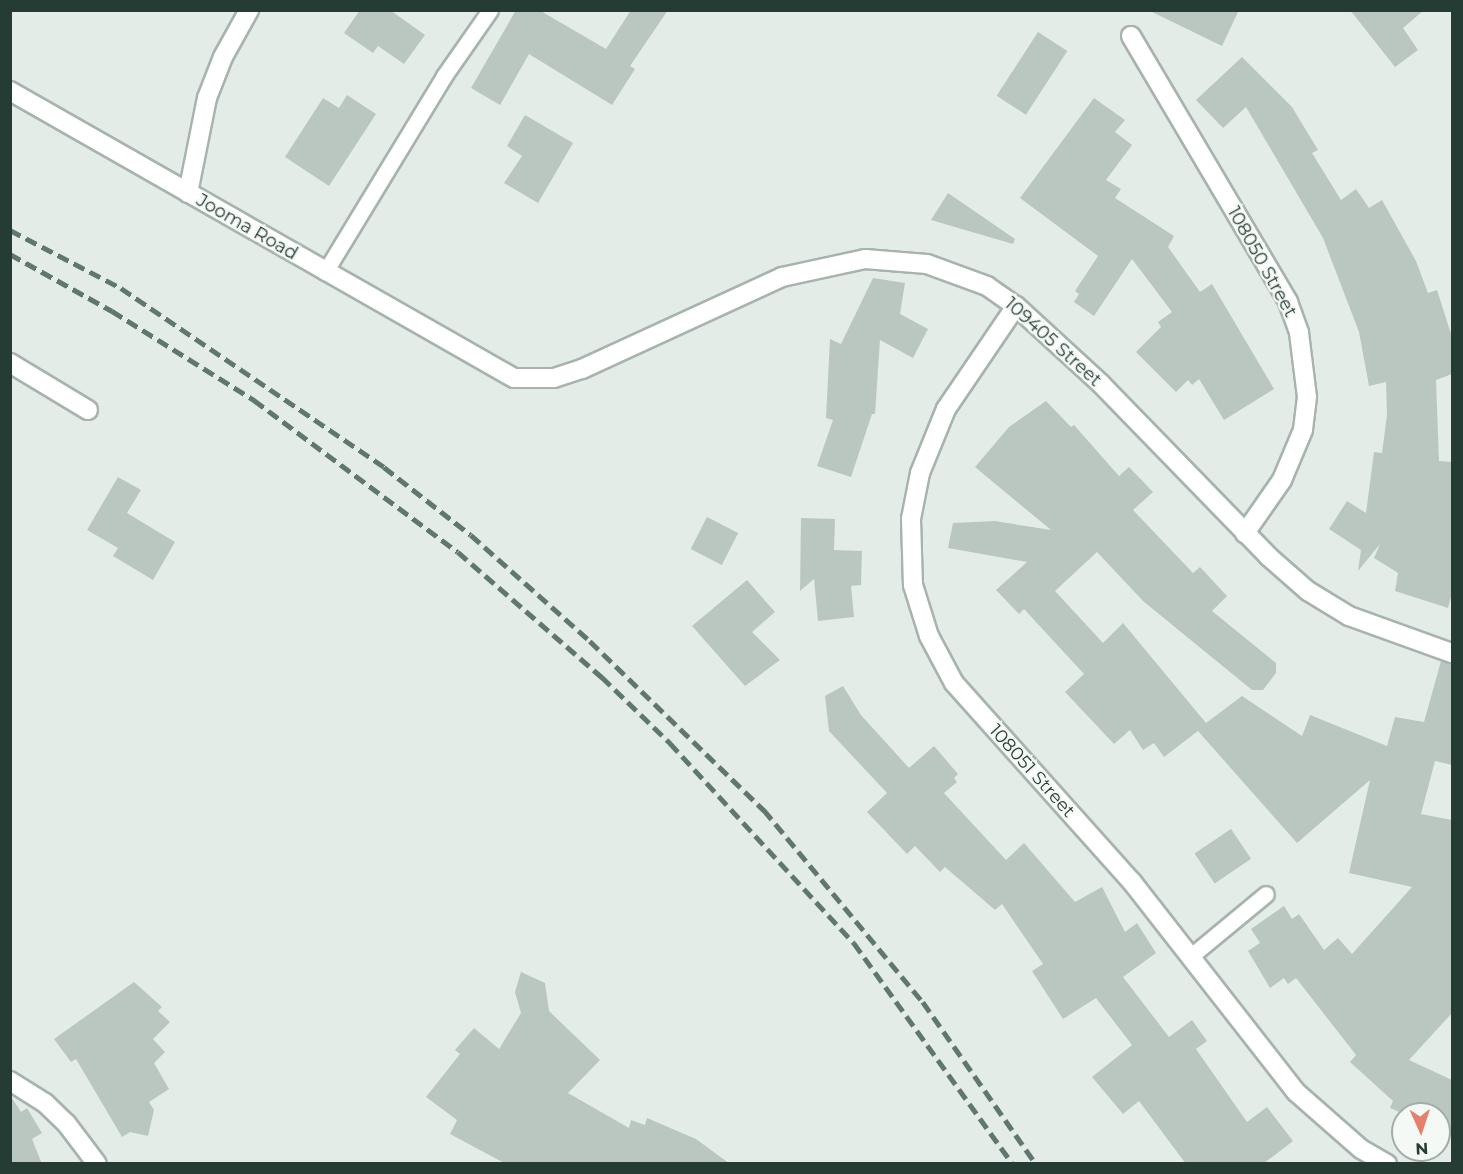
<!DOCTYPE html>
<html>
<head>
<meta charset="utf-8">
<style>
	body { margin:0 }
	#map { position:relative; width:1463px; height:1174px; overflow:hidden; background:#e4ece8; font-family:Montserrat,sans-serif }
	div>[style] { position:absolute }
	[style*='--x'] { left:calc(var(--x)*1px); top:calc(var(--y)*1px); width:calc(var(--w)*1px); rotate:calc(var(--a)*1deg) }
	.building>* { inset:0; background:#bac7c1; transform-origin:0 0 }
	.roads { filter:drop-shadow(2px 0 #a7b4ae) drop-shadow(-2px 0 #a7b4ae) drop-shadow(0 2px #a7b4ae) drop-shadow(0 -2px #a7b4ae) }
	.lane>* { height:15px; margin:-7.5px; padding:0 7.5px; transform-origin:7.5px; border-radius:7.5px; background:#fff }
	.street>* { height:18px; margin:-9px; padding:0 9px; transform-origin:9px; border-radius:9px; background:#fff }
	.rail>* { height:4.5px; margin-top:-2.25px; transform-origin:0; background:repeating-linear-gradient(90deg,#60776f 0 12px,transparent 0 18px) }
	span { translate:-50% -50%; white-space:nowrap; text-align:center; line-height:1.15; -webkit-text-stroke:4.5px #f5f9f6; paint-order:stroke }
	.street-label { font-size:18px; color:#253c34 }
	.frame { position:absolute; inset:0; border:12px solid #253c34; pointer-events:none }
	.north { position:absolute; left:1391px; top:1102px; width:60px; height:60px; box-sizing:border-box; background:#f5f9f6; border:2px solid #a2ada8; border-radius:50%; rotate:177deg; font-size:16px; font-weight:700; line-height:24px; text-align:center; color:#253c34 }
	.north::after { content:''; display:block; margin:auto; width:21px; height:27px; background:#e4806b; clip-path:polygon(50% 0,100% 100%,50% 72%,0 100%) }
</style>
</head>
<body>
<div id="map">
	<div class="building">
		<i style="clip-path:polygon(360px 10px,390px 10px,425px 35px,404px 64px,378px 46px,373px 53px,344px 33px)"></i>
		<i style="clip-path:polygon(516px 10px,539px 10px,606px 49px,631px 10px,668px 10px,630px 66px,635px 69px,612px 105px,529px 54px,500px 105px,471px 88px)"></i>
		<i style="clip-path:polygon(1148px 10px,1239px 10px,1222px 46px)"></i>
		<i style="clip-path:polygon(1350px 10px,1424px 10px,1403px 28px,1418px 50px,1395px 67px)"></i>
		<i style="left:1038px;top:32px;width:35px;height:76px;rotate:33deg"></i>
		<i style="clip-path:polygon(1242px 57px,1292px 107px,1318px 150px,1312px 153px,1341px 200px,1356px 189px,1369px 208px,1382px 200px,1416px 261px,1428px 293px,1437px 290px,1452px 337px,1452px 374px,1436px 380px,1439px 461px,1452px 462px,1452px 593px,1448px 608px,1395px 591px,1398px 573px,1374px 558px,1380px 544px,1358px 571px,1361px 550px,1329px 529px,1347px 501px,1366px 513px,1374px 452px,1382px 453px,1387px 415px,1386px 382px,1369px 386px,1359px 332px,1323px 238px,1246px 107px,1223px 128px,1196px 100px)"></i>
		<i style="clip-path:polygon(347px 95px,376px 114px,329px 186px,285px 157px,323px 98px,339px 108px)"></i>
		<i style="clip-path:polygon(1094px 98px,1125px 120px,1115px 132px,1132px 145px,1106px 180px,1121px 189px,1115px 198px,1174px 236px,1168px 247px,1200px 292px,1212px 284px,1274px 389px,1224px 420px,1199px 379px,1192px 385px,1188px 380px,1176px 392px,1136px 352px,1161px 327px,1158px 322px,1172px 312px,1132px 259px,1094px 316px,1074px 302px,1079px 294px,1075px 291px,1098px 256px,1020px 198px)"></i>
		<i style="clip-path:polygon(525px 115px,573px 143px,538px 203px,504px 183px,522px 156px,507px 146px)"></i>
		<i style="clip-path:polygon(948px 193px,1015px 239px,1013px 244px,931px 220px)"></i>
		<i style="clip-path:polygon(873px 278px,905px 283px,900px 314px,928px 329px,913px 358px,880px 340px,875px 414px,872px 414px,851px 477px,817px 466px,833px 420px,826px 418px,830px 339px,841px 344px)"></i>
		<i style="clip-path:polygon(1046px 401px,1071px 427px,1074px 425px,1119px 476px,1129px 467px,1153px 492px,1133px 510px,1193px 573px,1200px 567px,1227px 596px,1212px 611px,1276px 663px,1276px 673px,1263px 690px,1252px 690px,1143px 601px,1097px 552px,1055px 591px,1103px 643px,1123px 623px,1206px 723px,1242px 696px,1302px 736px,1310px 715px,1387px 746px,1395px 717px,1424px 722px,1441px 661px,1452px 664px,1452px 765px,1435px 761px,1421px 814px,1452px 820px,1452px 1013px,1409px 1060px,1452px 1080px,1452px 1137px,1439px 1130px,1439px 1114px,1404px 1114px,1390px 1108px,1393px 1101px,1350px 1062px,1356px 1055px,1296px 978px,1288px 984px,1284px 978px,1270px 988px,1248px 951px,1260px 943px,1251px 929px,1284px 906px,1292px 919px,1299px 914px,1324px 950px,1338px 938px,1352px 954px,1412px 887px,1349px 873px,1370px 780px,1297px 843px,1198px 731px,1164px 757px,1154px 743px,1143px 750px,1130px 730px,1114px 744px,1065px 692px,1084px 674px,1024px 609px,1019px 614px,996px 590px,1027px 562px,948px 548px,953px 523px,995px 521px,1051px 530px,975px 467px,1009px 427px)"></i>
		<i style="clip-path:polygon(118px 477px,141px 490px,127px 513px,175px 542px,153px 580px,113px 556px,118px 548px,87px 530px)"></i>
		<i style="left:707px;top:517px;width:35px;height:36px;rotate:27deg"></i>
		<i style="clip-path:polygon(801px 518px,835px 519px,834px 550px,862px 551px,861px 585px,851px 586px,854px 617px,818px 621px,814px 579px,800px 591px)"></i>
		<i style="clip-path:polygon(747px 580px,775px 612px,752px 632px,780px 660px,745px 686px,692px 626px)"></i>
		<i style="clip-path:polygon(843px 686px,861px 715px,909px 768px,934px 746px,958px 774px,954px 778px,957px 782px,944px 793px,1006px 860px,1024px 843px,1075px 902px,1102px 887px,1125px 932px,1137px 923px,1156px 953px,1123px 977px,1169px 1037px,1192px 1020px,1207px 1041px,1196px 1049px,1247px 1122px,1267px 1107px,1293px 1141px,1263px 1164px,1186px 1164px,1139px 1101px,1123px 1114px,1092px 1077px,1132px 1045px,1096px 998px,1063px 1019px,1032px 971px,1043px 964px,1002px 904px,995px 910px,945px 867px,940px 872px,915px 846px,907px 854px,867px 812px,887px 793px,829px 731px,825px 696px)"></i>
		<i style="left:1231px;top:829px;width:36px;height:44px;rotate:56deg"></i>
		<i style="clip-path:polygon(521px 972px,545px 983px,549px 1011px,600px 1060px,568px 1093px,629px 1128px,631px 1120px,645px 1125px,647px 1118px,696px 1139px,730px 1164px,506px 1164px,450px 1134px,457px 1120px,426px 1097px,460px 1054px,455px 1050px,474px 1028px,499px 1049px,521px 1013px,515px 992px)"></i>
		<i style="clip-path:polygon(134px 982px,162px 1007px,158px 1011px,170px 1022px,153px 1039px,165px 1052px,154px 1063px,169px 1089px,149px 1102px,154px 1110px,148px 1136px,130px 1132px,122px 1137px,76px 1059px,71px 1062px,54px 1039px)"></i>
		<i style="clip-path:polygon(10px 1095px,21px 1112px,27px 1108px,42px 1133px,32px 1139px,42px 1164px,10px 1164px)"></i>
	</div>
	<div class="roads">
		<div class="lane">
			<i style="--x:325;--y:272;--w:229;--a:-58.7"></i>
			<i style="--x:444;--y:76;--w:80;--a:-55.1"></i>
			<i style="--x:1191;--y:956;--w:97;--a:-39.6"></i>
		</div>
		<div class="street">
			<i style="--x:1131;--y:36;--w:309;--a:59.4"></i>
			<i style="--x:1288;--y:302;--w:33;--a:70"></i>
			<i style="--x:1299;--y:333;--w:64;--a:82.9"></i>
			<i style="--x:1307;--y:397;--w:33;--a:97"></i>
			<i style="--x:1303;--y:430;--w:54;--a:112.8"></i>
			<i style="--x:1282;--y:480;--w:65;--a:124.9"></i>
			<i style="--x:10;--y:91;--w:580;--a:29.66"></i>
			<i style="--x:514;--y:378;--w:40;--a:0"></i>
			<i style="--x:554;--y:378;--w:29;--a:-18"></i>
			<i style="--x:582;--y:369;--w:220;--a:-24.7"></i>
			<i style="--x:782;--y:277;--w:85;--a:-12.2"></i>
			<i style="--x:865;--y:259;--w:62;--a:4.6"></i>
			<i style="--x:927;--y:264;--w:64;--a:20.1"></i>
			<i style="--x:987;--y:286;--w:35;--a:35"></i>
			<i style="--x:1016;--y:306;--w:115;--a:42.5"></i>
			<i style="--x:1101;--y:384;--w:240;--a:45.8"></i>
			<i style="--x:1268;--y:556;--w:53;--a:41.2"></i>
			<i style="--x:1308;--y:591;--w:48;--a:31.4"></i>
			<i style="--x:1349;--y:616;--w:109;--a:19.8"></i>
			<i style="--x:188;--y:193;--w:97;--a:-78.7"></i>
			<i style="--x:207;--y:98;--w:44;--a:-68.7"></i>
			<i style="--x:223;--y:57;--w:54;--a:-61"></i>
			<i style="--x:1016;--y:306;--w:125;--a:124.2"></i>
			<i style="--x:946;--y:409;--w:69;--a:112.1"></i>
			<i style="--x:920;--y:473;--w:47;--a:101.1"></i>
			<i style="--x:911;--y:519;--w:66;--a:88.3"></i>
			<i style="--x:913;--y:585;--w:53;--a:72.6"></i>
			<i style="--x:929;--y:636;--w:53;--a:62"></i>
			<i style="--x:954;--y:683;--w:267;--a:48.2"></i>
			<i style="--x:1132;--y:882;--w:266;--a:52"></i>
			<i style="--x:1296;--y:1092;--w:86;--a:41.2"></i>
			<i style="--x:1361;--y:1149;--w:30;--a:30"></i>
			<i style="--x:10;--y:363;--w:91;--a:31.1"></i>
			<i style="--x:10;--y:1081;--w:41;--a:32.2"></i>
			<i style="--x:45;--y:1103;--w:29;--a:44"></i>
			<i style="--x:66;--y:1123;--w:51;--a:52.9"></i>
		</div>
	</div>
	<div class="rail">
		<i style="--x:10;--y:230;--w:125;--a:27.6"></i>
		<i style="--x:121;--y:288;--w:318;--a:34.2"></i>
		<i style="--x:384;--y:467;--w:110;--a:38"></i>
		<i style="--x:471;--y:535;--w:159;--a:41.7"></i>
		<i style="--x:590;--y:641;--w:243;--a:44.2"></i>
		<i style="--x:764;--y:810;--w:249;--a:50.4"></i>
		<i style="--x:923;--y:1002;--w:198;--a:55.1"></i>
		<i style="--x:10;--y:254;--w:117;--a:29.2"></i>
		<i style="--x:112;--y:311;--w:168;--a:32.1"></i>
		<i style="--x:254;--y:400;--w:254;--a:36.7"></i>
		<i style="--x:458;--y:552;--w:191;--a:41"></i>
		<i style="--x:602;--y:677;--w:95;--a:44.1"></i>
		<i style="--x:670;--y:743;--w:272;--a:47.4"></i>
		<i style="--x:854;--y:943;--w:272;--a:54.3"></i>
	</div>
	<div class="street-label">
		<span style="left:247px;top:227px;rotate:30deg">Jooma Road</span>
		<span style="left:1262px;top:262px;rotate:61deg">108050 Street</span>
		<span style="left:1053px;top:342px;rotate:42deg">109405 Street</span>
		<span style="left:1032px;top:771px;rotate:48deg">108051 Street</span>
	</div>
	<div class="frame"></div>
	<div class="north">N</div>
</div>
</body>
</html>
